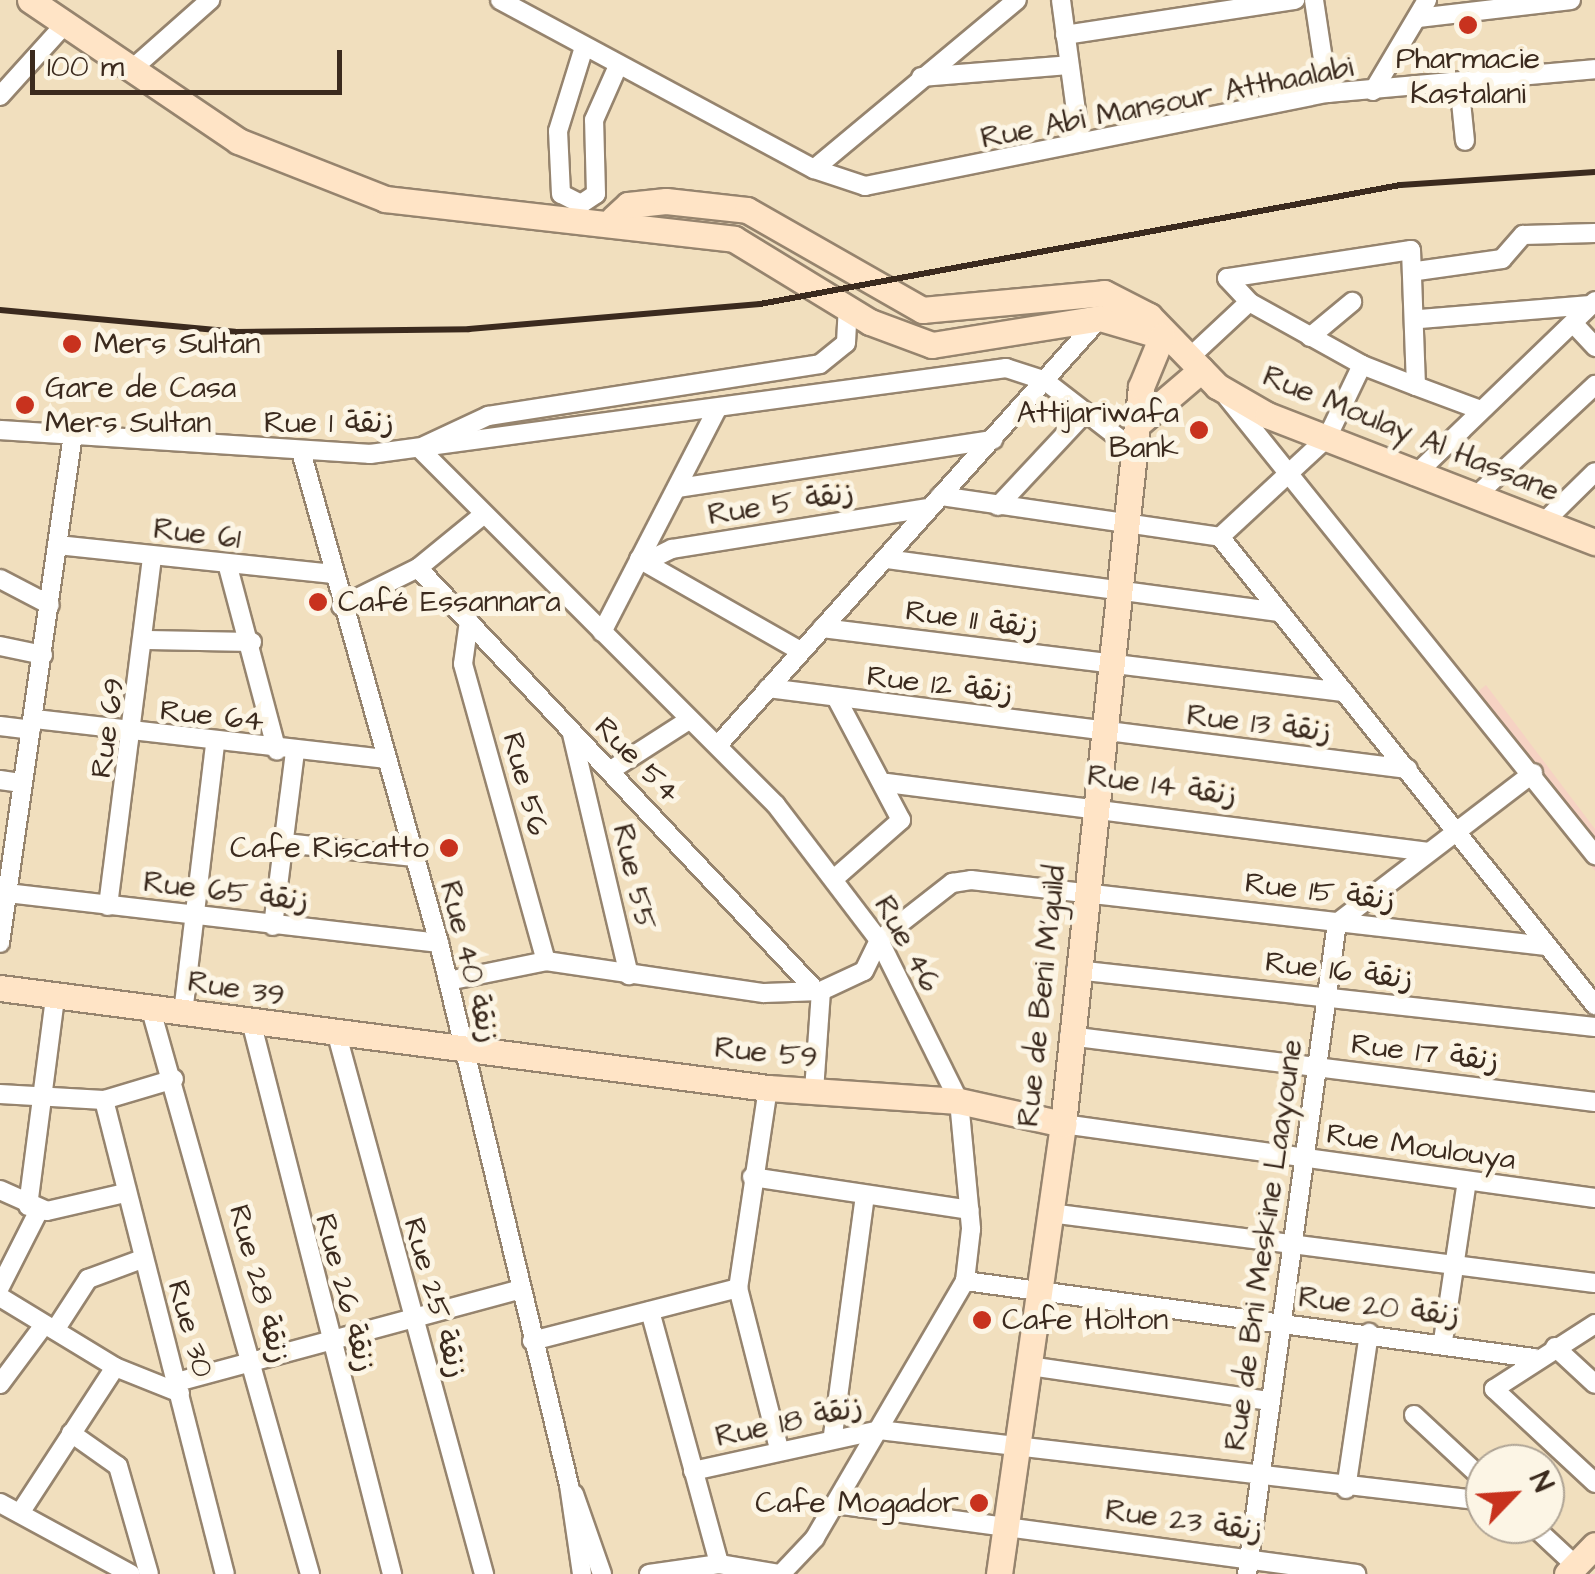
<!DOCTYPE html>
<html>
<head>
<meta charset="utf-8">
<style>
	body { margin:0 }
	#map { position:relative; width:1595px; height:1574px; overflow:hidden; background:#f1dfbe; font-family:"Architects Daughter","Playpen Sans Arabic",sans-serif }
	div>[style] { position:absolute }
	[style*='--x'] { left:calc(var(--x)*1px); top:calc(var(--y)*1px); width:calc(var(--w)*1px); rotate:calc(var(--a)*1deg) }
	.built>* { inset:0; background:#f6d2c3 }
	.roads { filter:drop-shadow(2px 0 #96846e) drop-shadow(-2px 0 #96846e) drop-shadow(0 2px #96846e) drop-shadow(0 -2px #96846e) }
	.street>* { height:18px; margin:-9px; padding:0 9px; transform-origin:9px; border-radius:9px; background:#fff }
	.secondary>* { height:25px; margin:-12.5px; padding:0 12.5px; transform-origin:12.5px; border-radius:12.5px; background:#ffe4c6 }
	.rail>* { height:6px; margin:-3px; padding:0 3px; transform-origin:3px; border-radius:3px; background:#3b2a1e }
	.dots>* { width:28px; height:28px; translate:-50% -50%; box-sizing:border-box; border:5px solid #fcf5e5; border-radius:50% }
	span { translate:-50% -50%; white-space:nowrap; text-align:center; line-height:1.15; -webkit-text-stroke:10px #fcf5e5; paint-order:stroke }
	.poi-label { font-size:30px; color:#3b2a1e }
	.left { translate:0 -50%; text-align:left }
	.right { translate:-100% -50%; text-align:right }
	.street-label { font-size:30px; color:#3b2a1e }
	.north { position:absolute; left:1465px; top:1444px; width:100px; height:100px; box-sizing:border-box; background:#fcf5e5; border:2px solid #afa495; border-radius:50%; rotate:65deg; font-size:28px; font-weight:700; line-height:40px; text-align:center; color:#3b2a1e }
	.north::after { content:''; display:block; margin:auto; width:35px; height:45px; background:#c8321e; clip-path:polygon(50% 0,100% 100%,50% 72%,0 100%) }
	.scale { position:absolute; left:30px; top:50px; width:312px; height:45px; box-sizing:border-box; border:5px solid #3b2a1e; border-top:0; padding-left:12px; font-size:30px; line-height:35px; white-space:nowrap; color:#3b2a1e; -webkit-text-stroke:8px #fcf5e5; paint-order:stroke }
</style>
</head>
<body>
<div id="map">
	<div class="built">
		<i style="clip-path:polygon(1486px 685px,1595px 829px,1595px 871px,1463px 703px)"></i>
	</div>
	<div class="roads">
		<div class="street">
			<i style="--x:500;--y:0;--w:357;--a:28.3"></i>
			<i style="--x:814;--y:169;--w:54;--a:18.4"></i>
			<i style="--x:865;--y:186;--w:472;--a:-11.4"></i>
			<i style="--x:1328;--y:93;--w:268;--a:-5.1"></i>
			<i style="--x:1061;--y:0;--w:142;--a:82.3"></i>
			<i style="--x:1314;--y:0;--w:94;--a:81.4"></i>
			<i style="--x:1418;--y:18;--w:154;--a:-6.7"></i>
			<i style="--x:1065;--y:35;--w:233;--a:-8.7"></i>
			<i style="--x:131;--y:70;--w:106;--a:-41.5"></i>
			<i style="--x:921;--y:77;--w:148;--a:-4.6"></i>
			<i style="--x:1459;--y:82;--w:59;--a:84.2"></i>
			<i style="--x:1373;--y:91;--w:106;--a:-59.3"></i>
			<i style="--x:0;--y:96;--w:97;--a:-47.9"></i>
			<i style="--x:814;--y:169;--w:264;--a:-39.8"></i>
			<i style="--x:581;--y:204;--w:22;--a:-153"></i>
			<i style="--x:561;--y:194;--w:63;--a:-92.7"></i>
			<i style="--x:558;--y:131;--w:85;--a:-72.8"></i>
			<i style="--x:581;--y:204;--w:18;--a:-34"></i>
			<i style="--x:596;--y:194;--w:74;--a:-91.5"></i>
			<i style="--x:594;--y:120;--w:57;--a:-66.1"></i>
			<i style="--x:1417;--y:271;--w:86;--a:-8"></i>
			<i style="--x:1502;--y:259;--w:32;--a:-49"></i>
			<i style="--x:1523;--y:235;--w:72;--a:-1.6"></i>
			<i style="--x:1420;--y:319;--w:171;--a:-4.7"></i>
			<i style="--x:1573;--y:323;--w:33;--a:47"></i>
			<i style="--x:1310;--y:337;--w:55;--a:-39.8"></i>
			<i style="--x:1189;--y:358;--w:82;--a:-43"></i>
			<i style="--x:1416;--y:386;--w:136;--a:-92.1"></i>
			<i style="--x:1411;--y:250;--w:186;--a:171.3"></i>
			<i style="--x:1227;--y:278;--w:33;--a:47"></i>
			<i style="--x:1249;--y:302;--w:129;--a:29.1"></i>
			<i style="--x:1362;--y:365;--w:58;--a:21.3"></i>
			<i style="--x:1416;--y:386;--w:66;--a:20.4"></i>
			<i style="--x:1227;--y:397;--w:588;--a:51.22"></i>
			<i style="--x:0;--y:430;--w:371;--a:3.7"></i>
			<i style="--x:370;--y:454;--w:642;--a:-7.7"></i>
			<i style="--x:1006;--y:368;--w:40;--a:18"></i>
			<i style="--x:1044;--y:380;--w:119;--a:37.8"></i>
			<i style="--x:424;--y:446;--w:71;--a:-25.1"></i>
			<i style="--x:488;--y:416;--w:336;--a:-8.9"></i>
			<i style="--x:820;--y:364;--w:33;--a:-39"></i>
			<i style="--x:846;--y:343;--w:36;--a:-87"></i>
			<i style="--x:420;--y:449;--w:503;--a:45"></i>
			<i style="--x:776;--y:805;--w:170;--a:52.7"></i>
			<i style="--x:879;--y:940;--w:180;--a:63.6"></i>
			<i style="--x:959;--y:1101;--w:129;--a:84.6"></i>
			<i style="--x:971;--y:1229;--w:52;--a:96.6"></i>
			<i style="--x:965;--y:1281;--w:298;--a:120.3"></i>
			<i style="--x:815;--y:1538;--w:50;--a:133.4"></i>
			<i style="--x:302;--y:455;--w:507;--a:74.32"></i>
			<i style="--x:439;--y:943;--w:557;--a:76.51"></i>
			<i style="--x:569;--y:1485;--w:90;--a:81.7"></i>
			<i style="--x:1414;--y:476;--w:252;--a:-44"></i>
			<i style="--x:678;--y:488;--w:319;--a:-8.7"></i>
			<i style="--x:940;--y:496;--w:283;--a:8.3"></i>
			<i style="--x:1476;--y:496;--w:163;--a:-43"></i>
			<i style="--x:998;--y:506;--w:127;--a:-46.9"></i>
			<i style="--x:1542;--y:524;--w:74;--a:-44.5"></i>
			<i style="--x:1220;--y:537;--w:600;--a:51.3"></i>
			<i style="--x:1220;--y:537;--w:146;--a:-42.8"></i>
			<i style="--x:1327;--y:438;--w:81;--a:-64.4"></i>
			<i style="--x:57;--y:545;--w:276;--a:6"></i>
			<i style="--x:639;--y:559;--w:185;--a:29.7"></i>
			<i style="--x:887;--y:559;--w:394;--a:7.7"></i>
			<i style="--x:645;--y:562;--w:30;--a:-26"></i>
			<i style="--x:672;--y:549;--w:260;--a:-9.1"></i>
			<i style="--x:228;--y:567;--w:190;--a:75.1"></i>
			<i style="--x:418;--y:568;--w:581;--a:46.74"></i>
			<i style="--x:0;--y:579;--w:56;--a:27.5"></i>
			<i style="--x:341;--y:606;--w:86;--a:-26.3"></i>
			<i style="--x:418;--y:568;--w:85;--a:-39.3"></i>
			<i style="--x:469;--y:621;--w:43;--a:97.9"></i>
			<i style="--x:463;--y:664;--w:308;--a:74.4"></i>
			<i style="--x:822;--y:628;--w:525;--a:7"></i>
			<i style="--x:602;--y:632;--w:249;--a:-62.7"></i>
			<i style="--x:148;--y:640;--w:104;--a:1.1"></i>
			<i style="--x:0;--y:646;--w:44;--a:11.8"></i>
			<i style="--x:768;--y:688;--w:645;--a:7.21"></i>
			<i style="--x:35;--y:719;--w:352;--a:6.5"></i>
			<i style="--x:0;--y:726;--w:31;--a:7"></i>
			<i style="--x:572;--y:734;--w:248;--a:76.7"></i>
			<i style="--x:718;--y:745;--w:573;--a:-48.18"></i>
			<i style="--x:611;--y:770;--w:93;--a:-32.7"></i>
			<i style="--x:0;--y:780;--w:22;--a:8"></i>
			<i style="--x:887;--y:783;--w:546;--a:7.26"></i>
			<i style="--x:285;--y:843;--w:130;--a:6.2"></i>
			<i style="--x:835;--y:878;--w:88;--a:-41.3"></i>
			<i style="--x:901;--y:820;--w:135;--a:-117.9"></i>
			<i style="--x:7;--y:893;--w:435;--a:6.6"></i>
			<i style="--x:108;--y:906;--w:352;--a:-82.8"></i>
			<i style="--x:273;--y:926;--w:175;--a:-82.8"></i>
			<i style="--x:0;--y:943;--w:507;--a:-81.84"></i>
			<i style="--x:1076;--y:970;--w:522;--a:6.27"></i>
			<i style="--x:448;--y:981;--w:100;--a:-11.5"></i>
			<i style="--x:546;--y:961;--w:220;--a:8.4"></i>
			<i style="--x:764;--y:993;--w:57;--a:-2"></i>
			<i style="--x:821;--y:991;--w:47;--a:-24.9"></i>
			<i style="--x:864;--y:971;--w:34;--a:-64"></i>
			<i style="--x:879;--y:940;--w:93;--a:-38"></i>
			<i style="--x:952;--y:883;--w:19;--a:-9"></i>
			<i style="--x:971;--y:880;--w:579;--a:6.55"></i>
			<i style="--x:151;--y:1010;--w:586;--a:74.26"></i>
			<i style="--x:183;--y:1013;--w:269;--a:-83.2"></i>
			<i style="--x:252;--y:1025;--w:567;--a:75.69"></i>
			<i style="--x:337;--y:1035;--w:559;--a:74.74"></i>
			<i style="--x:1069;--y:1036;--w:530;--a:7.15"></i>
			<i style="--x:768;--y:1088;--w:202;--a:98.5"></i>
			<i style="--x:738;--y:1288;--w:166;--a:75.7"></i>
			<i style="--x:814;--y:1091;--w:100;--a:-86"></i>
			<i style="--x:0;--y:1094;--w:104;--a:3.3"></i>
			<i style="--x:104;--y:1100;--w:73;--a:-16.7"></i>
			<i style="--x:104;--y:1100;--w:489;--a:75.7"></i>
			<i style="--x:1063;--y:1124;--w:537;--a:7.92"></i>
			<i style="--x:752;--y:1177;--w:220;--a:8.6"></i>
			<i style="--x:0;--y:1190;--w:51;--a:24.1"></i>
			<i style="--x:47;--y:1211;--w:80;--a:-13"></i>
			<i style="--x:28;--y:1206;--w:211;--a:-82.6"></i>
			<i style="--x:1050;--y:1213;--w:549;--a:7.32"></i>
			<i style="--x:965;--y:1281;--w:574;--a:7.71"></i>
			<i style="--x:0;--y:1287;--w:86;--a:-63.1"></i>
			<i style="--x:0;--y:1297;--w:135;--a:31.3"></i>
			<i style="--x:115;--y:1367;--w:70;--a:21.8"></i>
			<i style="--x:650;--y:1311;--w:262;--a:74.7"></i>
			<i style="--x:1595;--y:1324;--w:120;--a:147.2"></i>
			<i style="--x:1494;--y:1389;--w:138;--a:42.9"></i>
			<i style="--x:55;--y:1330;--w:61;--a:-57.1"></i>
			<i style="--x:88;--y:1279;--w:58;--a:-20.3"></i>
			<i style="--x:532;--y:1341;--w:213;--a:-14.4"></i>
			<i style="--x:1443;--y:1341;--w:162;--a:-81.5"></i>
			<i style="--x:1555;--y:1347;--w:54;--a:42.8"></i>
			<i style="--x:1029;--y:1366;--w:243;--a:8.3"></i>
			<i style="--x:177;--y:1382;--w:353;--a:-15.1"></i>
			<i style="--x:0;--y:1384;--w:74;--a:-53.3"></i>
			<i style="--x:1414;--y:1415;--w:97;--a:42.9"></i>
			<i style="--x:71;--y:1433;--w:57;--a:35.1"></i>
			<i style="--x:118;--y:1466;--w:112;--a:74"></i>
			<i style="--x:833;--y:1435;--w:241;--a:-82.4"></i>
			<i style="--x:693;--y:1471;--w:190;--a:-12.4"></i>
			<i style="--x:879;--y:1430;--w:610;--a:6.68"></i>
			<i style="--x:1346;--y:1489;--w:158;--a:-81.6"></i>
			<i style="--x:574;--y:1494;--w:85;--a:70.7"></i>
			<i style="--x:0;--y:1503;--w:149;--a:28.5"></i>
			<i style="--x:835;--y:1504;--w:526;--a:7.65"></i>
			<i style="--x:20;--y:1513;--w:174;--a:-56.9"></i>
			<i style="--x:1531;--y:1524;--w:60;--a:43"></i>
			<i style="--x:649;--y:1574;--w:71;--a:-8.1"></i>
			<i style="--x:719;--y:1564;--w:62;--a:9.3"></i>
			<i style="--x:1247;--y:1574;--w:657;--a:-82.13"></i>
			<i style="--x:1337;--y:923;--w:247;--a:-37.4"></i>
		</div>
		<div class="secondary">
			<i style="--x:30;--y:0;--w:251;--a:34.1"></i>
			<i style="--x:238;--y:141;--w:158;--a:21.5"></i>
			<i style="--x:385;--y:199;--w:351;--a:6.5"></i>
			<i style="--x:734;--y:239;--w:159;--a:31.4"></i>
			<i style="--x:870;--y:322;--w:66;--a:20.4"></i>
			<i style="--x:932;--y:345;--w:170;--a:-9.1"></i>
			<i style="--x:1100;--y:318;--w:65;--a:16.2"></i>
			<i style="--x:614;--y:218;--w:19;--a:-43"></i>
			<i style="--x:628;--y:205;--w:38;--a:-6"></i>
			<i style="--x:666;--y:201;--w:81;--a:6.3"></i>
			<i style="--x:747;--y:210;--w:202;--a:29.7"></i>
			<i style="--x:922;--y:310;--w:183;--a:-5.3"></i>
			<i style="--x:1104;--y:293;--w:51;--a:27.1"></i>
			<i style="--x:1149;--y:316;--w:98;--a:45.8"></i>
			<i style="--x:1217;--y:386;--w:58;--a:30.1"></i>
			<i style="--x:1267;--y:415;--w:352;--a:21.2"></i>
			<i style="--x:1139;--y:423;--w:82;--a:-40.5"></i>
			<i style="--x:0;--y:988;--w:774;--a:7.42"></i>
			<i style="--x:768;--y:1088;--w:191;--a:3.9"></i>
			<i style="--x:959;--y:1101;--w:107;--a:12.5"></i>
			<i style="--x:999;--y:1574;--w:455;--a:-81.9"></i>
			<i style="--x:1063;--y:1124;--w:741;--a:-83.96"></i>
			<i style="--x:1141;--y:387;--w:55;--a:-67.6"></i>
			<i style="--x:1567;--y:1574;--w:40;--a:-46"></i>
		</div>
	</div>
	<div class="rail">
		<i style="--x:0;--y:310;--w:236;--a:5.3"></i>
		<i style="--x:235;--y:332;--w:234;--a:-0.7"></i>
		<i style="--x:469;--y:329;--w:292;--a:-4.9"></i>
		<i style="--x:760;--y:304;--w:651;--a:-10.53"></i>
		<i style="--x:1400;--y:185;--w:195;--a:-3.8"></i>
	</div>
	<div class="dots">
		<i style="left:1468px;top:25px;background:#c8321e"></i>
		<i style="left:72px;top:344px;background:#c8321e"></i>
		<i style="left:25px;top:405px;background:#c8321e"></i>
		<i style="left:1199px;top:430px;background:#c8321e"></i>
		<i style="left:318px;top:602px;background:#c8321e"></i>
		<i style="left:449px;top:848px;background:#c8321e"></i>
		<i style="left:982px;top:1320px;background:#c8321e"></i>
		<i style="left:979px;top:1503px;background:#c8321e"></i>
	</div>
	<div class="poi-label">
		<span style="left:1468px;top:76px">Pharmacie<br>Kastalani</span>
		<span class="left" style="left:94px;top:344px">Mers Sultan</span>
		<span class="left" style="left:45px;top:405px">Gare de Casa<br>Mers Sultan</span>
		<span class="right" style="left:1179px;top:430px">Attijariwafa<br>Bank</span>
		<span class="left" style="left:338px;top:602px">Café Essannara</span>
		<span class="right" style="left:429px;top:848px">Cafe Riscatto</span>
		<span class="left" style="left:1002px;top:1320px">Cafe Holton</span>
		<span class="right" style="left:959px;top:1503px">Cafe Mogador</span>
	</div>
	<div class="street-label">
		<span style="left:1167px;top:103px;rotate:-11deg">Rue Abi Mansour Atthaalabi</span>
		<span style="left:329px;top:423px">Rue 1 زنقة</span>
		<span style="left:1411px;top:434px;rotate:22deg">Rue Moulay Al Hassane</span>
		<span style="left:781px;top:504px;rotate:-9deg">Rue 5 زنقة</span>
		<span style="left:197px;top:534px;rotate:7deg">Rue 61</span>
		<span style="left:972px;top:620px;rotate:8deg">Rue 11 زنقة</span>
		<span style="left:940px;top:685px;rotate:7deg">Rue 12 زنقة</span>
		<span style="left:212px;top:716px;rotate:6deg">Rue 64</span>
		<span style="left:1259px;top:724px;rotate:7deg">Rue 13 زنقة</span>
		<span style="left:108px;top:728px;rotate:-82deg">Rue 69</span>
		<span style="left:637px;top:760px;rotate:45deg">Rue 54</span>
		<span style="left:525px;top:784px;rotate:75deg">Rue 56</span>
		<span style="left:1162px;top:786px;rotate:8deg">Rue 14 زنقة</span>
		<span style="left:634px;top:877px;rotate:77deg">Rue 55</span>
		<span style="left:226px;top:892px;rotate:7deg">Rue 65 زنقة</span>
		<span style="left:1320px;top:892px;rotate:7deg">Rue 15 زنقة</span>
		<span style="left:907px;top:944px;rotate:61deg">Rue 46</span>
		<span style="left:469px;top:962px;rotate:76deg">Rue 40 زنقة</span>
		<span style="left:1339px;top:971px;rotate:7deg">Rue 16 زنقة</span>
		<span style="left:236px;top:989px;rotate:9deg">Rue 39</span>
		<span style="left:1042px;top:996px;rotate:-84deg">Rue de Beni M'guild</span>
		<span style="left:766px;top:1053px;rotate:6deg">Rue 59</span>
		<span style="left:1425px;top:1053px;rotate:7deg">Rue 17 زنقة</span>
		<span style="left:1421px;top:1147px;rotate:8deg">Rue Moulouya</span>
		<span style="left:1264px;top:1245px;rotate:-82deg">Rue de Bni Meskine Laayoune</span>
		<span style="left:259px;top:1284px;rotate:75deg">Rue 28 زنقة</span>
		<span style="left:345px;top:1293px;rotate:75deg">Rue 26 زنقة</span>
		<span style="left:435px;top:1298px;rotate:74deg">Rue 25 زنقة</span>
		<span style="left:1379px;top:1307px;rotate:7deg">Rue 20 زنقة</span>
		<span style="left:190px;top:1329px;rotate:74deg">Rue 30</span>
		<span style="left:789px;top:1422px;rotate:-12deg">Rue 18 زنقة</span>
		<span style="left:1184px;top:1521px;rotate:8deg">Rue 23 زنقة</span>
	</div>
	<div class="north">N</div>
	<div class="scale">100 m</div>
</div>
</body>
</html>
